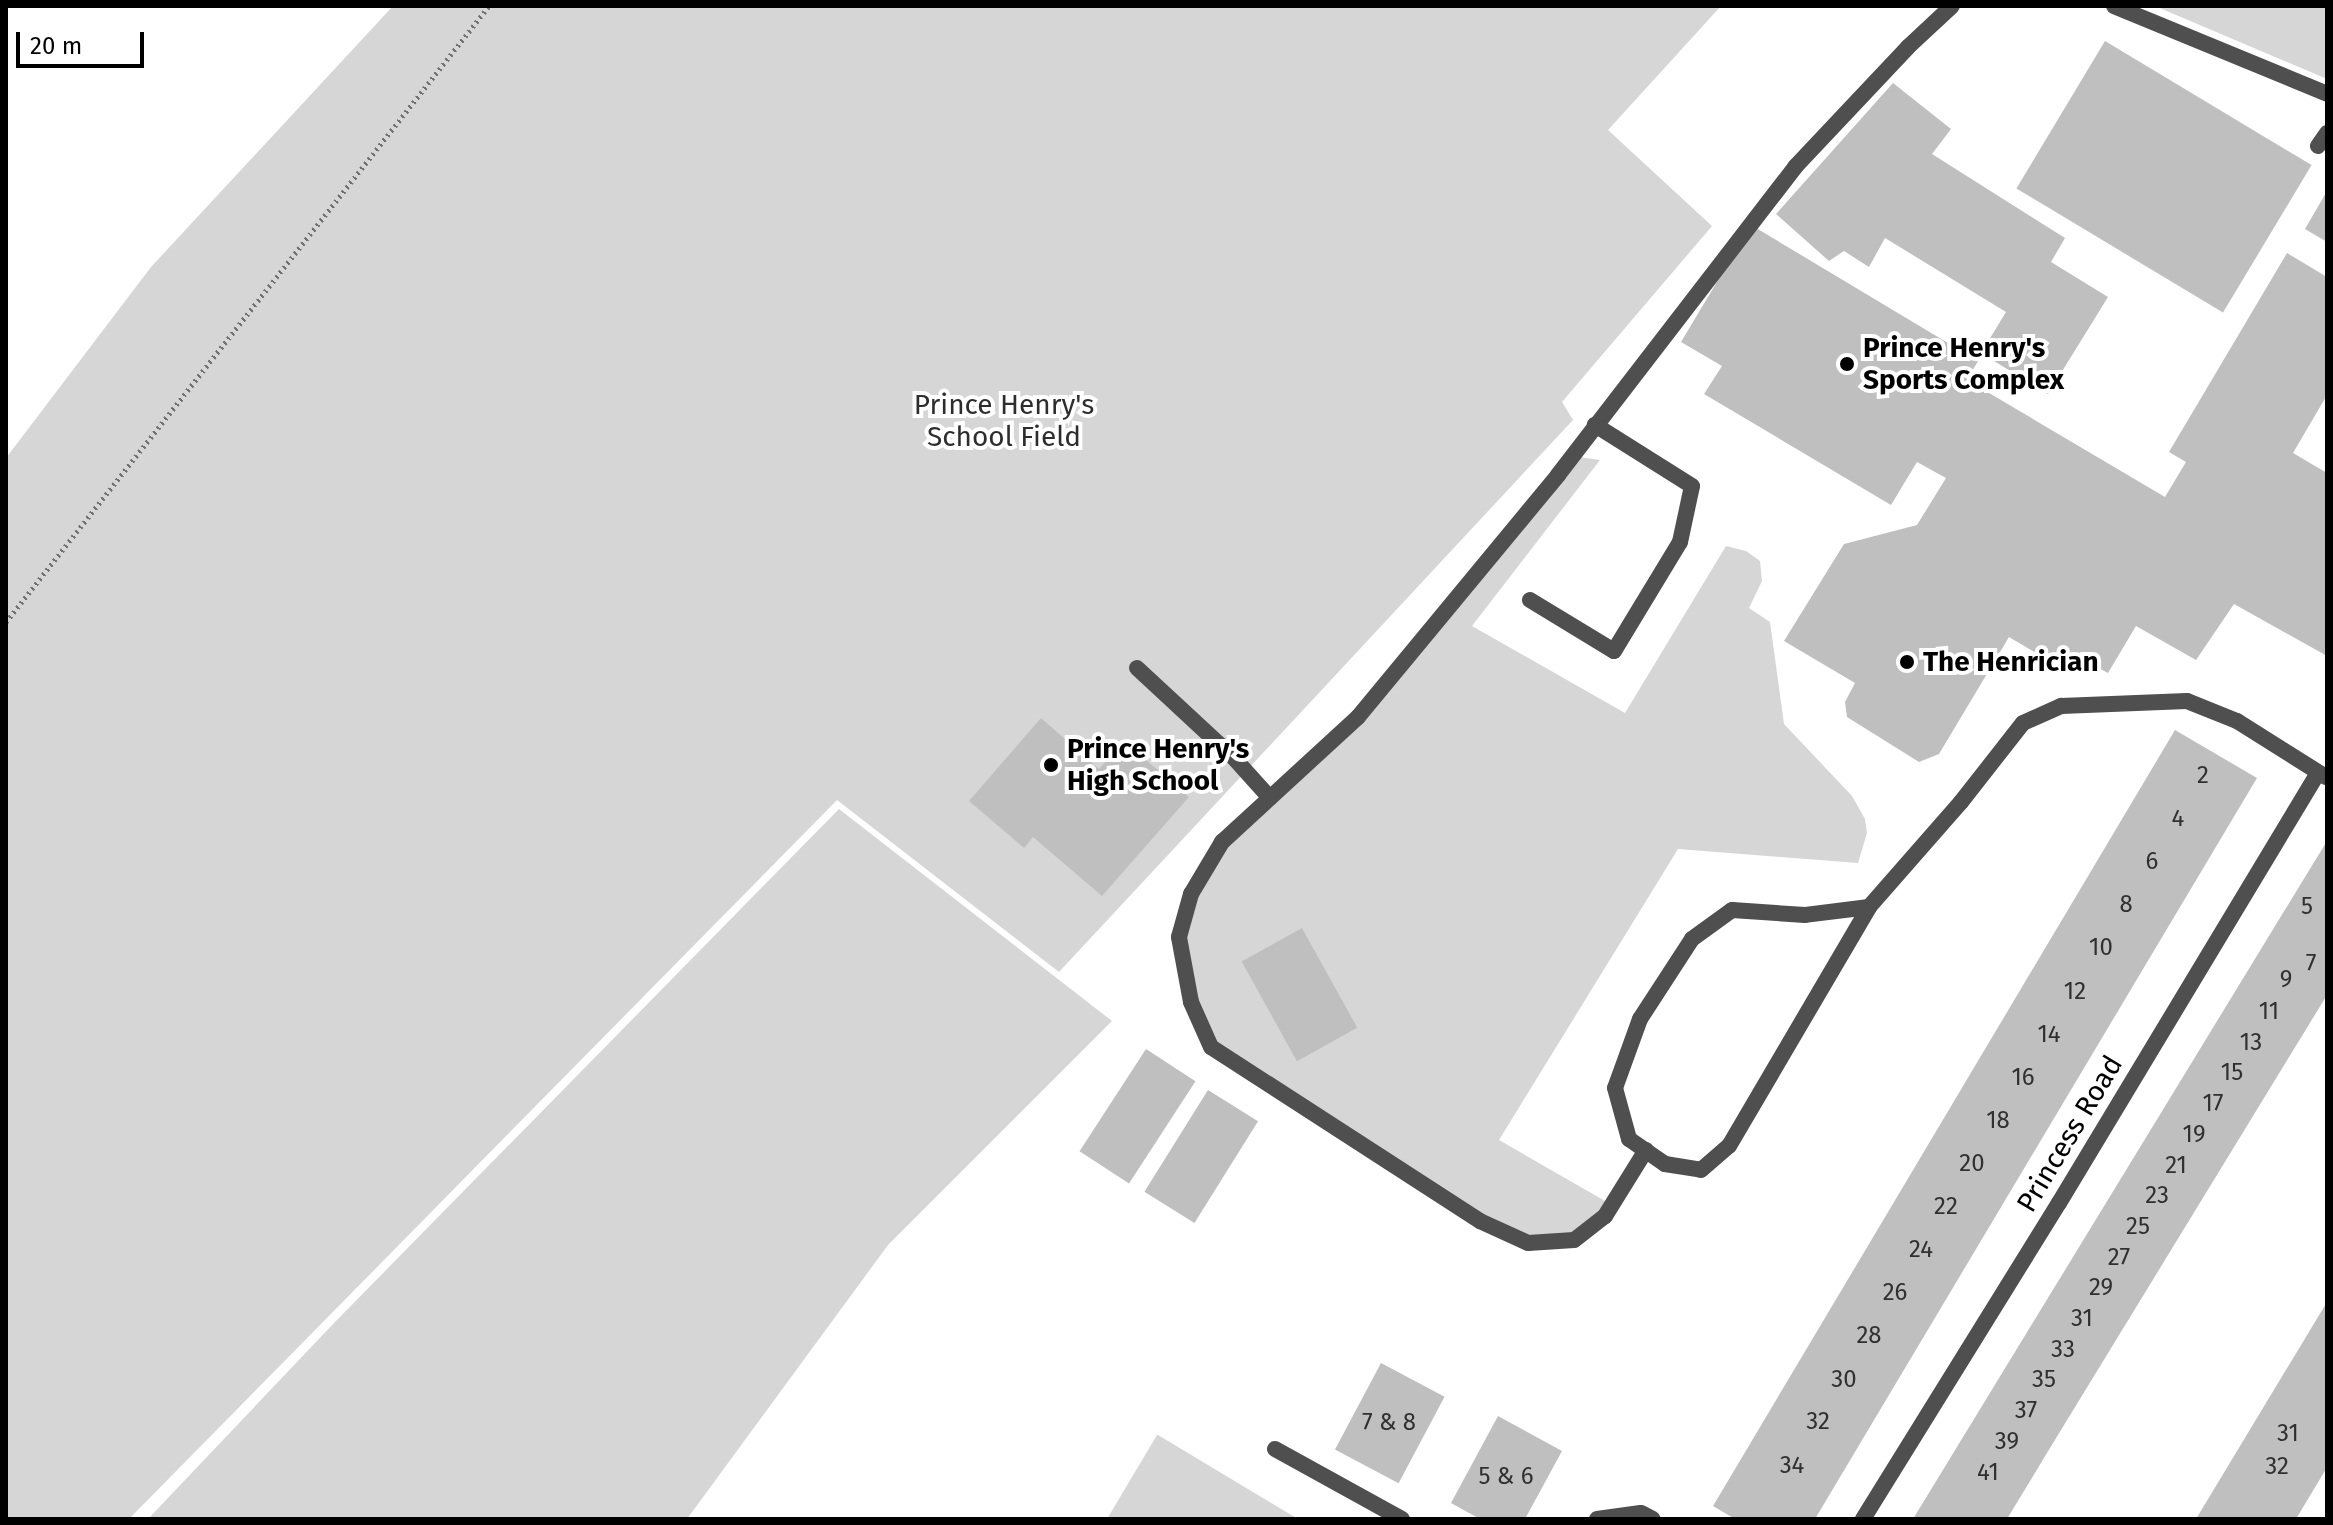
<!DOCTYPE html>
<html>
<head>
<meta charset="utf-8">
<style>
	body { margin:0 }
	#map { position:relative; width:2333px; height:1525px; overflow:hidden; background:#fff; font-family:"Fira Sans",sans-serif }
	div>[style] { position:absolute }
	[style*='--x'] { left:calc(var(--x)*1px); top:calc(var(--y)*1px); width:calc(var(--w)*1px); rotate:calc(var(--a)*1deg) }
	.green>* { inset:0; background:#d6d6d6 }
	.building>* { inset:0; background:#bfbfbf; transform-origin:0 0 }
	.path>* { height:5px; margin-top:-2.5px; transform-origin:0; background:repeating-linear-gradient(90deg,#717171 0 2px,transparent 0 6px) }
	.lane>* { height:16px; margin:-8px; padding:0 8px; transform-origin:8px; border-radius:8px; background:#4f4f4f }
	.street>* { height:16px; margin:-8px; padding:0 8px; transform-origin:8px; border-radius:8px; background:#4f4f4f }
	.dots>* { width:22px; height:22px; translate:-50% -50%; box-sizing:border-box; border:4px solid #fff; border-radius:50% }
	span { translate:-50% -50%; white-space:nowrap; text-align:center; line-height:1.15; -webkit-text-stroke:8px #fff; paint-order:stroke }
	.number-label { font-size:24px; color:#303030 }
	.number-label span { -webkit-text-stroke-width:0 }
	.poi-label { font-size:28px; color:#000; font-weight:700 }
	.left { translate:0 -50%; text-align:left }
	.park-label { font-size:28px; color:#2d2d2d }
	.street-label { font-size:28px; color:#000 }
	.frame { position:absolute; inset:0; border:8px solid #000; pointer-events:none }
	.scale { position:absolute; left:16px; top:32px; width:128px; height:36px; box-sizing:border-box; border:4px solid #000; border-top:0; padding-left:10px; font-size:24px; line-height:28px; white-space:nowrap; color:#000; -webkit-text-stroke:6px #fff; paint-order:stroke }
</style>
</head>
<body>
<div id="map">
	<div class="green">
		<i style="clip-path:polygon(393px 6px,1721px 6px,1608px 130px,1712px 226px,1562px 402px,1573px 420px,1059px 972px,837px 800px,129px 1519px,6px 1519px,6px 458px,151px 267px)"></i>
		<i style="clip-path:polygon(2156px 6px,2327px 6px,2327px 79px,2162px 9px)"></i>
		<i style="clip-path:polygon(1572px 456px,1600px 460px,1472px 626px,1625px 713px,1726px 546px,1746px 551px,1760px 561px,1762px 581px,1749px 608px,1770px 622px,1784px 724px,1852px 796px,1865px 819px,1867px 833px,1858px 863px,1678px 849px,1499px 1140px,1612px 1205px,1574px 1240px,1528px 1243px,1211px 1047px,1179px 937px,1222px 842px,1358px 717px)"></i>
		<i style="clip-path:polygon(839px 809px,1112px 1021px,888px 1245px,687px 1519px,148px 1519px,334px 1323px)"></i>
		<i style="clip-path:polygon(1157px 1435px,1158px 1435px,1298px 1519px,1107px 1519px)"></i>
	</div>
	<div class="building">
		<i style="left:2105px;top:41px;width:241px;height:172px;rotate:31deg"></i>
		<i style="clip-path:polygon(1893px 83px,1951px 129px,1932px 154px,2065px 238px,2051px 262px,2108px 297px,2048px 394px,1981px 353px,2006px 312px,1885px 238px,1869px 267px,1844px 251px,1829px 261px,1776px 214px)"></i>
		<i style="clip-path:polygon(2327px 191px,2327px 242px,2305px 229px)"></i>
		<i style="clip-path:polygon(1751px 225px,1978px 361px,1967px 380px,2165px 497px,2186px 462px,2169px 452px,2287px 253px,2327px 277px,2327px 395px,2293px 453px,2327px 473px,2327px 656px,2234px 604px,2196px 660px,2136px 626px,2108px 673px,2074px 655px,2065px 670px,2009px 637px,1939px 754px,1919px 762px,1847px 717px,1845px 702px,1855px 683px,1784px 641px,1844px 544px,1917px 525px,1946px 478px,1917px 462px,1891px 505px,1704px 394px,1722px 366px,1681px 342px)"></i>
		<i style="clip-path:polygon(1041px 718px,1099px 769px,1124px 741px,1189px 797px,1102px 896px,1033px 837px,1024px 848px,969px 801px)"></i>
		<i style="clip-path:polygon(2175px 730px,2257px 778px,1815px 1519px,1735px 1519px,1713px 1506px)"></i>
		<i style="clip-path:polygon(2327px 841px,2327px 995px,2050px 1448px,2007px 1519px,1913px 1519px)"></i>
		<i style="left:1302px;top:928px;width:114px;height:69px;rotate:61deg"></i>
		<i style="left:1146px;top:1049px;width:59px;height:122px;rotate:33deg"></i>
		<i style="left:1208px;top:1090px;width:59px;height:120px;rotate:32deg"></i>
		<i style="clip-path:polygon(2327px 1302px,2327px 1467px,2323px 1474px,2296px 1519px,2196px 1519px)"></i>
		<i style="left:1381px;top:1363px;width:72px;height:98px;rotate:28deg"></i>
		<i style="clip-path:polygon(1498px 1416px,1562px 1451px,1525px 1519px,1480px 1519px,1451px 1503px)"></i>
	</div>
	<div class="path">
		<i style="--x:6;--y:622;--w:783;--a:-51.9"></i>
	</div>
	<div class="lane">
		<i style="--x:2318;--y:146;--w:16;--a:-55"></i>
		<i style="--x:1530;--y:600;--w:98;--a:31.3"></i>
		<i style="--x:1614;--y:651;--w:127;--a:-58.8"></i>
		<i style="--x:1680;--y:542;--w:57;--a:-77.9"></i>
		<i style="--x:1692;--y:486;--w:115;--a:-147.8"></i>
		<i style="--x:1137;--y:668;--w:131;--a:42.8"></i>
		<i style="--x:1233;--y:757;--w:55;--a:47.9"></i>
		<i style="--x:1869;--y:907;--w:64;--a:172.9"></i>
		<i style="--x:1805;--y:915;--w:73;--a:-176.1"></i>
		<i style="--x:1732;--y:910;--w:49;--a:144.1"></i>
		<i style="--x:1692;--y:939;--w:95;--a:123"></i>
		<i style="--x:1640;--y:1019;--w:73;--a:109.9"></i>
		<i style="--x:1615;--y:1088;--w:53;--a:74.6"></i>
		<i style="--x:1629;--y:1139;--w:44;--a:34.8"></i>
		<i style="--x:1665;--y:1164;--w:36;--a:9"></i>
		<i style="--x:1701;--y:1170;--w:37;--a:-41"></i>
		<i style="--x:1729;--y:1146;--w:277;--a:-59.6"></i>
		<i style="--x:1869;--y:907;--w:140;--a:-48.8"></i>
		<i style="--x:1961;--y:802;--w:100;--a:-51.9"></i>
		<i style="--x:2023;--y:723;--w:42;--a:-24.1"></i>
		<i style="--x:2061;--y:706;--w:126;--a:-2.3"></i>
		<i style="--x:1646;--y:1150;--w:78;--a:121.8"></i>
		<i style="--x:1605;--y:1216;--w:39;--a:142"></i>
		<i style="--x:1574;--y:1240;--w:46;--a:176.3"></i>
		<i style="--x:1528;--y:1243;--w:53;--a:-155.4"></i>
		<i style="--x:1480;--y:1221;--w:320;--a:-147.1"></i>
		<i style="--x:1211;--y:1047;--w:49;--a:-114"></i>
		<i style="--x:1191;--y:1002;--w:66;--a:-100.5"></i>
		<i style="--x:1179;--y:937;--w:45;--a:-74.4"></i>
		<i style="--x:1191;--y:894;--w:61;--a:-59.2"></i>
		<i style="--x:1222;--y:842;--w:185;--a:-42.6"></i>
		<i style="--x:1358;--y:717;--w:314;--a:-50.4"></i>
		<i style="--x:1558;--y:475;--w:389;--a:-52.4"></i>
		<i style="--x:1795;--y:167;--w:165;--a:-46.7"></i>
		<i style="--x:1908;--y:47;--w:60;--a:-43"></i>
	</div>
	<div class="street">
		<i style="--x:2114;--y:6;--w:230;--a:22.4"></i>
		<i style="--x:2187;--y:701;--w:54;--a:21.8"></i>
		<i style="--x:2237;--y:721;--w:105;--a:32.2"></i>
		<i style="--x:1275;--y:1449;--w:145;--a:28.9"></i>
		<i style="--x:1597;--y:1519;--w:44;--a:-7.8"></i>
		<i style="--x:1641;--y:1513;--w:13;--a:27"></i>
		<i style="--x:1863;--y:1519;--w:372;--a:-58.2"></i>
		<i style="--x:2059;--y:1203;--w:502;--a:-58.94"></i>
	</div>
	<div class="dots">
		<i style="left:1847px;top:364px;background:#000"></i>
		<i style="left:1907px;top:662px;background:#000"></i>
		<i style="left:1051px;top:765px;background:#000"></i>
	</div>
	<div class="number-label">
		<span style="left:2203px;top:776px">2</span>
		<span style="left:2178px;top:819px">4</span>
		<span style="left:2152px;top:862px">6</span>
		<span style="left:2126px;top:905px">8</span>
		<span style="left:2307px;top:907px">5</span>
		<span style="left:2101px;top:948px">10</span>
		<span style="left:2311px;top:964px">7</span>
		<span style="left:2286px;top:980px">9</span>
		<span style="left:2075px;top:992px">12</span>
		<span style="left:2269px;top:1012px">11</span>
		<span style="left:2049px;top:1035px">14</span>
		<span style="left:2251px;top:1043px">13</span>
		<span style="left:2232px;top:1073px">15</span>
		<span style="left:2023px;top:1078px">16</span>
		<span style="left:2213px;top:1104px">17</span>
		<span style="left:1998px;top:1121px">18</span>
		<span style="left:2194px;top:1135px">19</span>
		<span style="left:1972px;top:1164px">20</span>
		<span style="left:2176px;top:1166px">21</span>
		<span style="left:2157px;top:1196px">23</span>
		<span style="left:1946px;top:1207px">22</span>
		<span style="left:2138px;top:1227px">25</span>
		<span style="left:1921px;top:1250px">24</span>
		<span style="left:2119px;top:1258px">27</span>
		<span style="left:2101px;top:1288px">29</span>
		<span style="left:1895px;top:1293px">26</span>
		<span style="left:2082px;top:1319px">31</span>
		<span style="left:1869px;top:1336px">28</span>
		<span style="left:2063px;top:1350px">33</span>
		<span style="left:1844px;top:1380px">30</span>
		<span style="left:2044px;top:1380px">35</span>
		<span style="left:2026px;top:1411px">37</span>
		<span style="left:1818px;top:1422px">32</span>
		<span style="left:1389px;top:1423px">7 &amp; 8</span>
		<span style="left:2288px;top:1434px">31</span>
		<span style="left:2007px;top:1442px">39</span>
		<span style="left:1792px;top:1466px">34</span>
		<span style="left:2277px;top:1467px">32</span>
		<span style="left:1988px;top:1473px">41</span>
		<span style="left:1506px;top:1477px">5 &amp; 6</span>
	</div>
	<div class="poi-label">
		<span class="left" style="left:1863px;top:364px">Prince Henry's<br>Sports Complex</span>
		<span class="left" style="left:1923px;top:662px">The Henrician</span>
		<span class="left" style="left:1067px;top:765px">Prince Henry's<br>High School</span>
	</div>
	<div class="park-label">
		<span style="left:1004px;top:421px">Prince Henry's<br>School Field</span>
	</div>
	<div class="street-label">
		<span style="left:2070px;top:1134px;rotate:-59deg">Princess Road</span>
	</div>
	<div class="frame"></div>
	<div class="scale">20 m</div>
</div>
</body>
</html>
